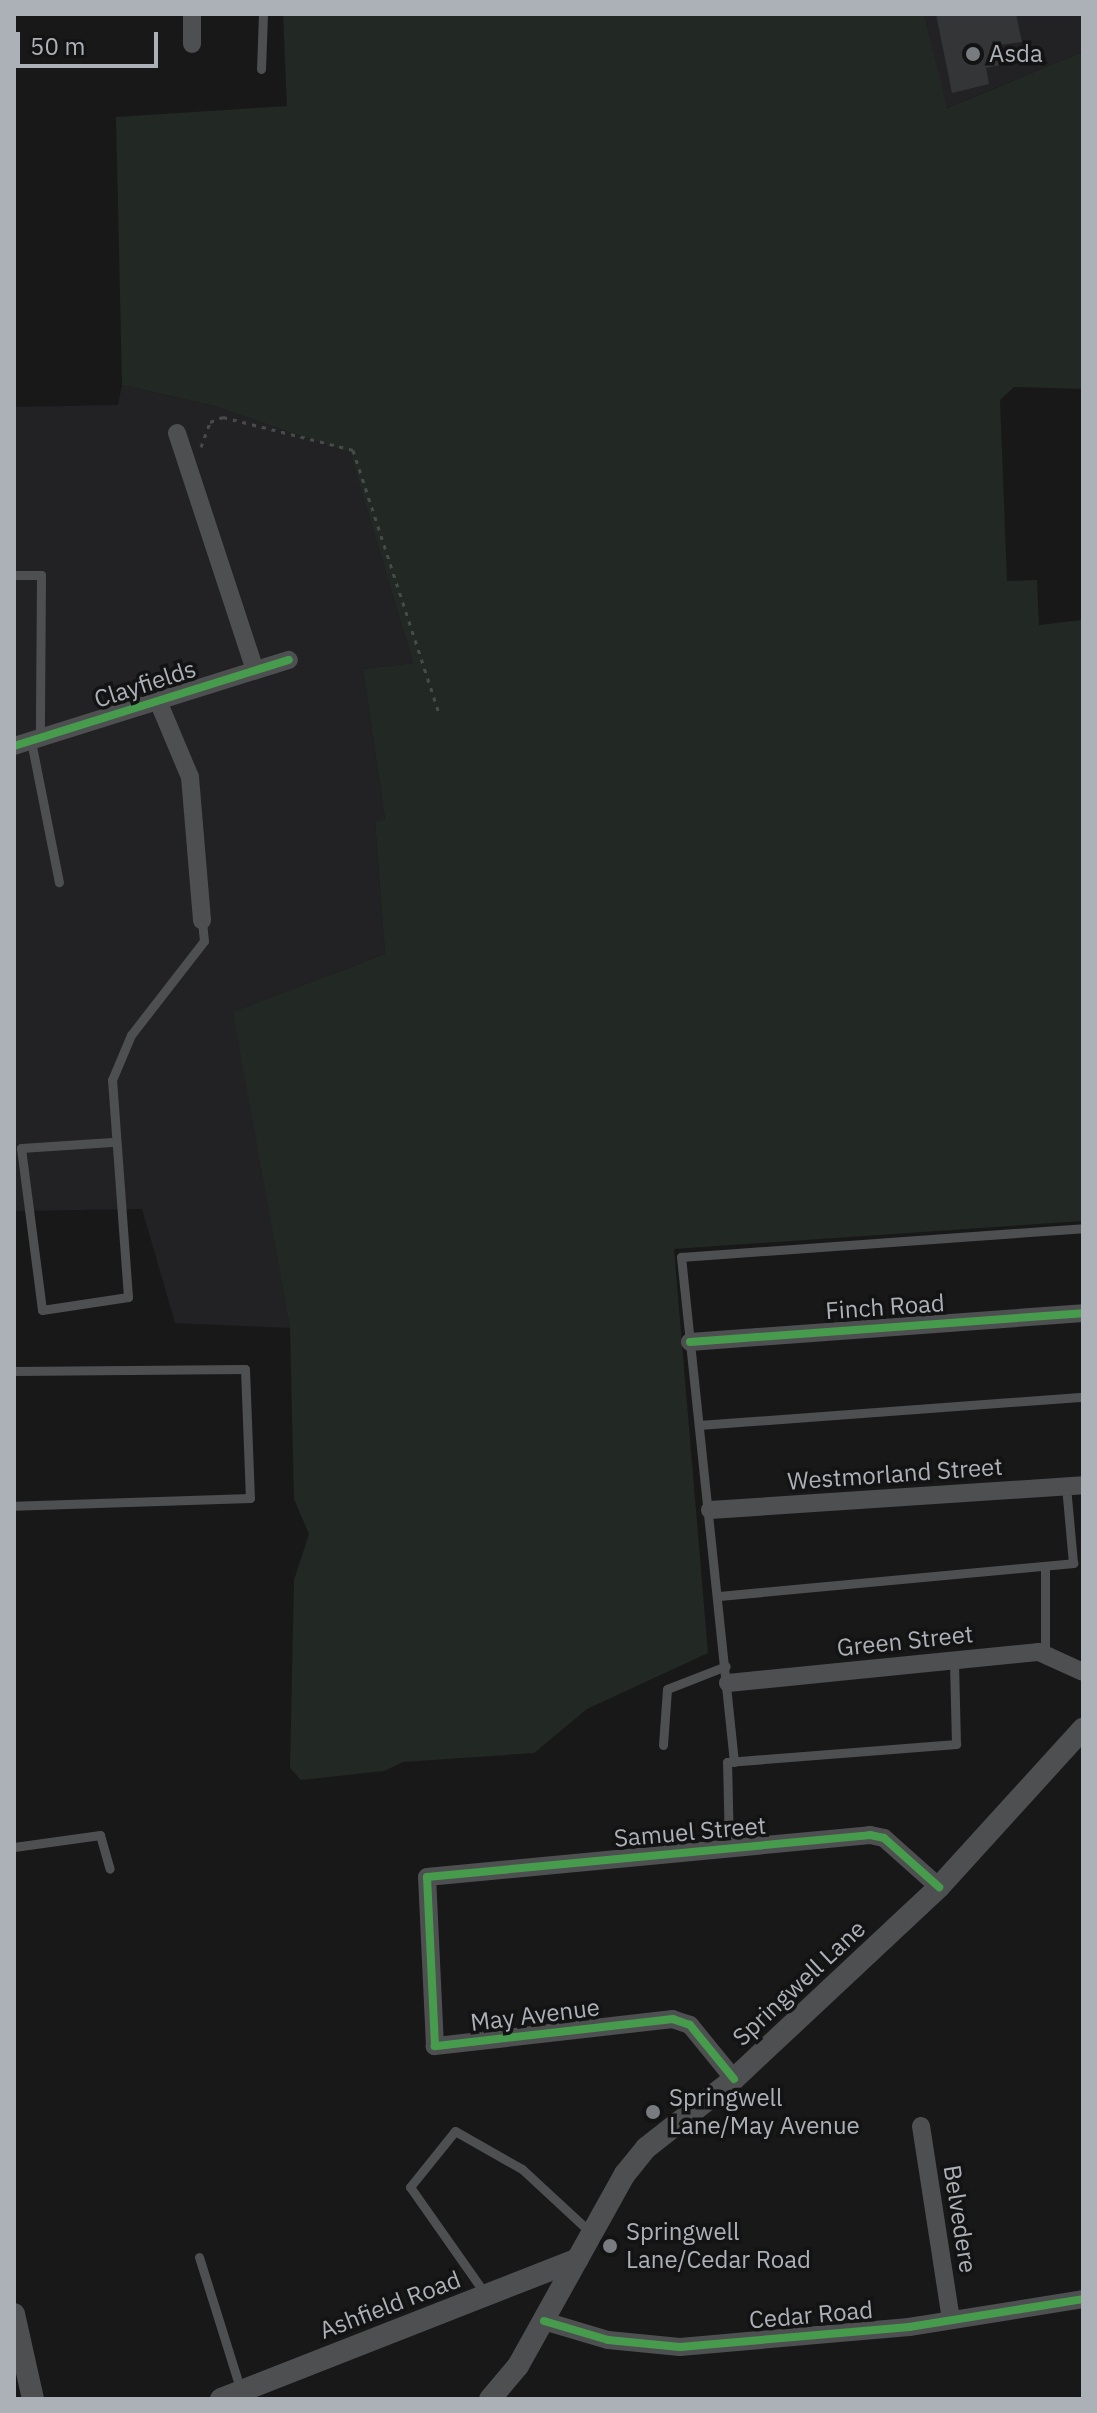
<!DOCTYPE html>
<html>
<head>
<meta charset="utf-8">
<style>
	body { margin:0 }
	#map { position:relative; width:1097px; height:2413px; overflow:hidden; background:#181819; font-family:"IBM Plex Sans",sans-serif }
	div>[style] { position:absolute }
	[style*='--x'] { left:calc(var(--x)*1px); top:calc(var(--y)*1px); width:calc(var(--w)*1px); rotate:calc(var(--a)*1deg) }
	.built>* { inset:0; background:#222224 }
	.green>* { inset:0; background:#222823 }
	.building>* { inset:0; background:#343536 }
	.path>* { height:3px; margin-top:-1.5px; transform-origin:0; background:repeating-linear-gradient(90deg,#494a4c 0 4px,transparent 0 10px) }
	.service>* { height:9px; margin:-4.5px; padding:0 4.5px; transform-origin:4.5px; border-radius:4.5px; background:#4e4f51 }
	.minor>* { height:18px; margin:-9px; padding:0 9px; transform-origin:9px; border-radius:9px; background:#4e4f51 }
	.tertiary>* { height:22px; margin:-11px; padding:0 11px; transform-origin:11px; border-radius:11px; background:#4e4f51 }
	.cycleway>* { height:8px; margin:-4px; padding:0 4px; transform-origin:4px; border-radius:4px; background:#469c4c }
	.dots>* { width:22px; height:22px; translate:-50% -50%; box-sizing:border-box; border:4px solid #131314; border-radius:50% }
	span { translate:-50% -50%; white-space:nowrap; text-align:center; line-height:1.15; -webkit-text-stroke:7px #131314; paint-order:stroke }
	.poi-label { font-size:24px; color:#acb1b8 }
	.left { translate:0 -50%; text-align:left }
	.street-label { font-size:24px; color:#acb1b8 }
	.frame { position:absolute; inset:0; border:16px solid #acb1b8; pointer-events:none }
	.scale { position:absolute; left:16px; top:32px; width:142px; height:36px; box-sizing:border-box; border:4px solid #acb1b8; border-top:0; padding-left:10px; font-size:24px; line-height:28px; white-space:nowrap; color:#acb1b8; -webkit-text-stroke:6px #131314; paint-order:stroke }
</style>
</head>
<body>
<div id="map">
	<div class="built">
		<i style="clip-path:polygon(924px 14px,1083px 14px,1083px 52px,946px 108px)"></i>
		<i style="clip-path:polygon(122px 385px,214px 406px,350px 453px,413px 663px,363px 669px,385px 819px,375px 823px,385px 954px,234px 1012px,290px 1328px,175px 1323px,142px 1209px,14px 1211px,14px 407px,118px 405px)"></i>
	</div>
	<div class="green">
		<i style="clip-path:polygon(283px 14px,924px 14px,947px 108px,1083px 52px,1083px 389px,1014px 387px,1000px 400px,1007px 581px,1037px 580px,1039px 625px,1082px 620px,1083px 1221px,674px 1249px,708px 1653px,587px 1709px,534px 1753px,403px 1762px,384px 1771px,301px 1780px,290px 1768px,294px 1580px,309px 1534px,294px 1499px,290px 1328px,233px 1012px,385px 954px,375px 822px,385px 819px,363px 669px,413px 663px,350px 453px,214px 406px,122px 385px,116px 117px,287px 106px)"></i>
	</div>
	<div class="building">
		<i style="clip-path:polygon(936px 14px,1016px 14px,1022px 42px,1000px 45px,1005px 64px,986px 68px,989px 84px,952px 93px)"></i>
	</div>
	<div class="path">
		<i style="--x:201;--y:447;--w:27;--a:-70"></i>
		<i style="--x:210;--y:422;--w:14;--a:-21"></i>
		<i style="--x:223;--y:417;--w:134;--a:14.2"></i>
		<i style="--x:353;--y:450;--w:274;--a:71.9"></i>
	</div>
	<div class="service">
		<i style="--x:261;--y:69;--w:55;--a:-87.9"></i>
		<i style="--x:14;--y:575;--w:27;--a:0"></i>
		<i style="--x:41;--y:575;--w:163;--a:90.4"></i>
		<i style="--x:31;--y:741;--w:144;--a:78.8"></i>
		<i style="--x:112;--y:1142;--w:91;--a:176.2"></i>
		<i style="--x:21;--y:1148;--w:163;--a:82.6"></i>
		<i style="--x:42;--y:1310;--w:87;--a:-8.6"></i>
		<i style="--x:128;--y:1297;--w:218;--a:-94.2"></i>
		<i style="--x:112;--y:1080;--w:49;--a:-67.1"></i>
		<i style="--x:131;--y:1035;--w:119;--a:-52.2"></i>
		<i style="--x:204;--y:941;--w:20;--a:-96"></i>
		<i style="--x:14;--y:1371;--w:231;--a:-0.5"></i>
		<i style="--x:245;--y:1369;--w:129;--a:87.8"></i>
		<i style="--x:250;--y:1498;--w:236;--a:178.1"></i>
		<i style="--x:699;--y:1425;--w:385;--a:-4.2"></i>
		<i style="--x:719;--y:1596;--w:356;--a:-5.3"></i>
		<i style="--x:1073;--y:1563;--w:77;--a:-95.2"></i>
		<i style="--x:1045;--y:1654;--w:88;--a:-90"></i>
		<i style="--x:663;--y:1745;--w:56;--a:-85.9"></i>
		<i style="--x:667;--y:1689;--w:63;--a:-21.3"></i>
		<i style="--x:734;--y:1762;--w:508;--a:-95.99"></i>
		<i style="--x:681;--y:1257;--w:403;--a:-4.1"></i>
		<i style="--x:14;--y:1847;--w:87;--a:-7.9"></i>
		<i style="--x:100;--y:1835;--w:35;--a:74"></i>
		<i style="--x:729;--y:1848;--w:86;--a:-91.3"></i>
		<i style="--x:727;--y:1762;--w:230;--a:-4.5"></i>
		<i style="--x:956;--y:1744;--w:84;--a:-91.4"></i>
		<i style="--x:199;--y:2257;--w:140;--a:72.6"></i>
		<i style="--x:486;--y:2295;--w:132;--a:-125.1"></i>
		<i style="--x:410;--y:2187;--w:72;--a:-51.2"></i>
		<i style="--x:455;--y:2131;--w:77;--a:29.6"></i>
		<i style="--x:522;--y:2169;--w:94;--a:42.8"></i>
	</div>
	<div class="minor">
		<i style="--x:192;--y:14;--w:30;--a:90"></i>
		<i style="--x:177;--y:433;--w:250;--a:71.8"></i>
		<i style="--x:158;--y:701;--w:82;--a:67.2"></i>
		<i style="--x:190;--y:777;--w:144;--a:85.2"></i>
		<i style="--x:14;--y:746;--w:288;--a:-17.4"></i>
		<i style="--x:690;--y:1342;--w:394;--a:-4.2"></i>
		<i style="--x:710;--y:1510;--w:374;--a:-3.8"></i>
		<i style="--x:728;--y:1683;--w:313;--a:-5.7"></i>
		<i style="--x:1039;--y:1652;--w:48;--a:24.4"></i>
		<i style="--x:734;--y:2079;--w:70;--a:-129.2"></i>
		<i style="--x:690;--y:2025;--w:18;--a:-161"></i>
		<i style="--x:673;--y:2019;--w:240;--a:173.5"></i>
		<i style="--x:435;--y:2046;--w:169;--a:-92.7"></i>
		<i style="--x:427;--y:1877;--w:445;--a:-5.4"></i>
		<i style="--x:870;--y:1835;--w:14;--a:12"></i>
		<i style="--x:884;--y:1838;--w:74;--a:41.7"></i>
		<i style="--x:921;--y:2126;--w:196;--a:81.2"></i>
		<i style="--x:544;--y:2321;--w:67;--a:16.5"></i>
		<i style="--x:608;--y:2340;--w:72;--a:5.6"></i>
		<i style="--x:680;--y:2347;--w:230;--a:-5"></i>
		<i style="--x:909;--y:2327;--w:176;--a:-9.1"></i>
	</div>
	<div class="tertiary">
		<i style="--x:14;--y:2314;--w:87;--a:77.4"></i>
		<i style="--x:221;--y:2399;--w:383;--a:-21.4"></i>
		<i style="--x:490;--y:2399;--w:43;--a:-49.7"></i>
		<i style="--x:518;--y:2366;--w:220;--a:-60.9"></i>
		<i style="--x:625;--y:2174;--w:33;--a:-51"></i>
		<i style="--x:646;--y:2148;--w:112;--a:-38.1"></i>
		<i style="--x:734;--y:2079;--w:281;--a:-43.1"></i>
		<i style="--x:939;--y:1887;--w:214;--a:-47.7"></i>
	</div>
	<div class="cycleway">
		<i style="--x:14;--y:746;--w:288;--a:-17.4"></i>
		<i style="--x:690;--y:1342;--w:394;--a:-4.2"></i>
		<i style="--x:734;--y:2079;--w:70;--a:-129.2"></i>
		<i style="--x:690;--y:2025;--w:18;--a:-161"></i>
		<i style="--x:673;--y:2019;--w:240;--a:173.5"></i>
		<i style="--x:435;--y:2046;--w:169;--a:-92.7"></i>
		<i style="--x:427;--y:1877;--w:445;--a:-5.4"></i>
		<i style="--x:870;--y:1835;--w:14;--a:12"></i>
		<i style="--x:884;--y:1838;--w:74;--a:41.7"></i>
		<i style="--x:544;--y:2321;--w:67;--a:16.5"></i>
		<i style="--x:608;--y:2340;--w:72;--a:5.6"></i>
		<i style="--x:680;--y:2347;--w:230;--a:-5"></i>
		<i style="--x:909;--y:2327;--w:176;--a:-9.1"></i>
	</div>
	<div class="dots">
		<i style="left:973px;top:54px;background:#787b80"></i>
		<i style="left:653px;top:2112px;background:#787b80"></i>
		<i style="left:610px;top:2246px;background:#787b80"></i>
	</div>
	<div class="poi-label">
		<span class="left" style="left:989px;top:54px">Asda</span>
		<span class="left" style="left:669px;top:2112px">Springwell<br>Lane/May Avenue</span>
		<span class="left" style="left:626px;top:2246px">Springwell<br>Lane/Cedar Road</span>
	</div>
	<div class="street-label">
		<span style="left:145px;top:684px;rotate:-18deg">Clayfields</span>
		<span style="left:885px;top:1307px;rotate:-4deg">Finch Road</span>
		<span style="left:895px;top:1474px;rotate:-4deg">Westmorland Street</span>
		<span style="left:905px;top:1641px;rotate:-6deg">Green Street</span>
		<span style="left:690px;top:1832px;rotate:-5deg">Samuel Street</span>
		<span style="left:799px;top:1983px;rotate:-43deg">Springwell Lane</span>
		<span style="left:535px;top:2015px;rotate:-7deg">May Avenue</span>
		<span style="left:960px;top:2219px;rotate:81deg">Belvedere</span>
		<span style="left:390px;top:2305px;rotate:-21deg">Ashfield Road</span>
		<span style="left:811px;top:2315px;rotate:-5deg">Cedar Road</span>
	</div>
	<div class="frame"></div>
	<div class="scale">50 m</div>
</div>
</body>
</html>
